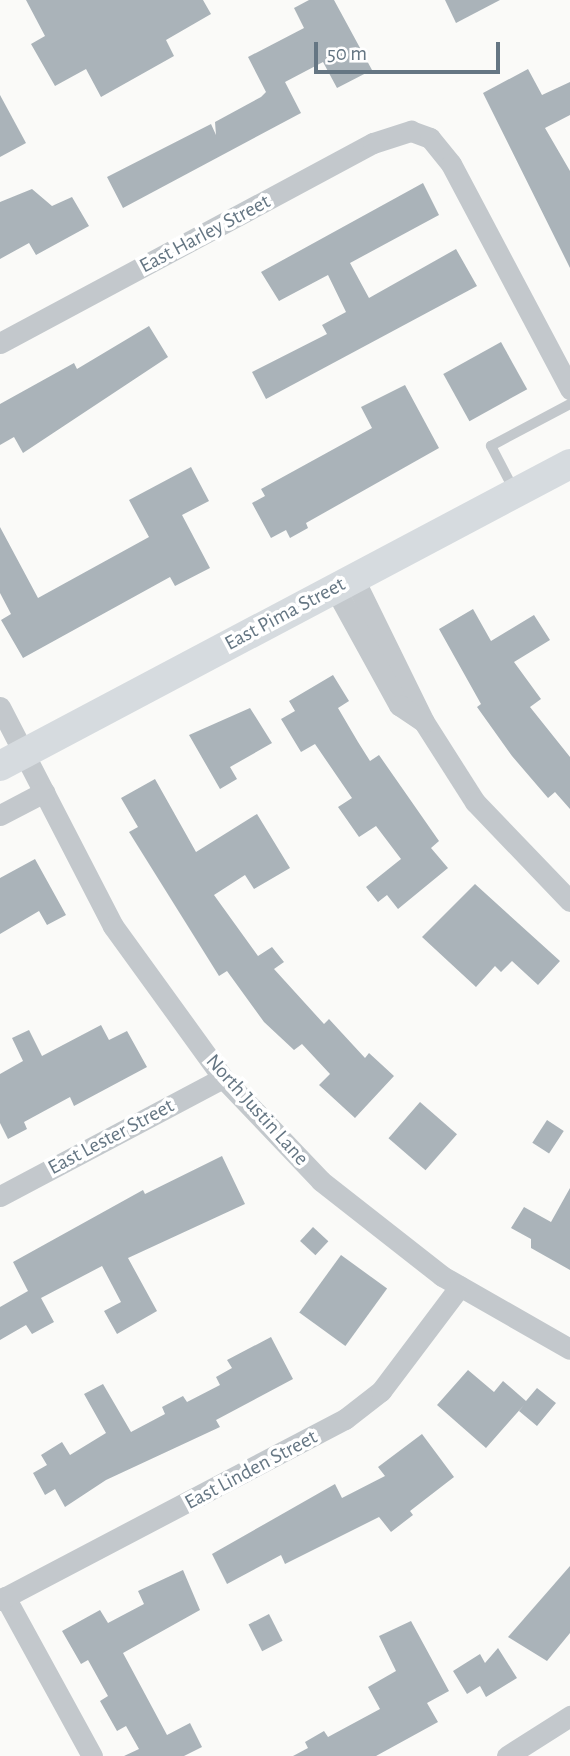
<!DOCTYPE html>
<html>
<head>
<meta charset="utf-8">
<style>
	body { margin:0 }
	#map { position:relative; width:570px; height:1756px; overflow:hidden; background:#fafaf8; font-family:"Alegreya Sans",sans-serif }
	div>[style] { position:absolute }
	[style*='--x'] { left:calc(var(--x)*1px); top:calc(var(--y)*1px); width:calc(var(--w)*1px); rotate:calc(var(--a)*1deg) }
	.building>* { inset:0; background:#aab3b9; transform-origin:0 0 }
	.lane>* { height:10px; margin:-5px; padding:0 5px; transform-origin:5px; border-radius:5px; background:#c3c8cc }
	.street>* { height:21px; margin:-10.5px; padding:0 10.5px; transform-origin:10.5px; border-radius:10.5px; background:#c3c8cc }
	.secondary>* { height:30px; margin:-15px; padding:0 15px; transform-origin:15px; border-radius:15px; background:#d6dbdf }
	span { translate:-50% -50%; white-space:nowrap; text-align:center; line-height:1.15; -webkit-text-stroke:7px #fff; paint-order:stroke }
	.street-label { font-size:21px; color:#657683 }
	.scale { position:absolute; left:314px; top:42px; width:186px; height:32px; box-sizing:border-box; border:4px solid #657683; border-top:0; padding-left:9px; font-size:21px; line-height:24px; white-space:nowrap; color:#657683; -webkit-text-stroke:5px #fff; paint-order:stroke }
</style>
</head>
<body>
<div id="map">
	<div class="building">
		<i style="clip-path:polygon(26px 0,203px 0,211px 14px,166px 40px,174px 56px,101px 97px,86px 69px,55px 86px,31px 44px,45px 36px)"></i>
		<i style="clip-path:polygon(309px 0,334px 0,372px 70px,337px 88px,323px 62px,285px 82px,301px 113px,123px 208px,107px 177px,211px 124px,216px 135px,215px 122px,261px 97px,266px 92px,248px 57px,304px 28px,294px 8px)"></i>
		<i style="clip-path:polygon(445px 0,500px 0,456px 23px)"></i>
		<i style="clip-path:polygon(528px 69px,542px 95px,570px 82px,570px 115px,545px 128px,570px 171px,570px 268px,483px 93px)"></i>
		<i style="clip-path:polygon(0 95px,26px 143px,0 157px)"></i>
		<i style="clip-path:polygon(423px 183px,439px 215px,350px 263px,369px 298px,456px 249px,477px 286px,266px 399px,252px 372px,327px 334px,322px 325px,346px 312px,328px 275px,279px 301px,261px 272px)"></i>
		<i style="clip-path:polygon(32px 189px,52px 206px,72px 197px,89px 226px,36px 255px,29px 243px,0 259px,0 202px)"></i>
		<i style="clip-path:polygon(149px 326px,168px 357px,23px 453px,14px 437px,0 445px,0 404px,74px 363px,77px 369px)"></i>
		<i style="left:501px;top:342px;width:54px;height:66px;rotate:61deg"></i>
		<i style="clip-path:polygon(405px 385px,439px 448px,306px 523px,308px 528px,290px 538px,286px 530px,271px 538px,252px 503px,265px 496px,261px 489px,372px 428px,361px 407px)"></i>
		<i style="clip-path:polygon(191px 467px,209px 501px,182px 515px,210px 568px,175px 586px,170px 577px,23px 658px,1px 620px,11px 614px,0 593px,0 527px,38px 598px,149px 537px,129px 500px)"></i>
		<i style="clip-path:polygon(473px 609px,491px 641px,534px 615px,550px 640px,514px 662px,541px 699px,530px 707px,570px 757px,570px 809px,555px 792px,548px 798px,512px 756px,477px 707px,481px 704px,439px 629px)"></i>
		<i style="clip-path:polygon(333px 675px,349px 701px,338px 708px,358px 742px,370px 761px,379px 755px,439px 841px,431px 848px,448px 868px,398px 909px,387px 895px,378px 902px,366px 887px,401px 859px,376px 826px,359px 837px,338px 807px,352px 798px,315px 744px,301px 752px,281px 719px,295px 711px,289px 701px)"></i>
		<i style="clip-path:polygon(250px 708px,272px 743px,230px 767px,237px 779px,220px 789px,189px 735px)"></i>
		<i style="clip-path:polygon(155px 779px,196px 852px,257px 814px,290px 868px,254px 889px,245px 875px,214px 895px,258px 956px,272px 947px,284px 962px,274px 969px,324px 1024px,329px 1019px,365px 1058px,369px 1053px,394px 1076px,355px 1118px,319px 1085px,330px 1074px,302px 1044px,294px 1050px,264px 1022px,227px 971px,219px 976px,129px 832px,138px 827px,121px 798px)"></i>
		<i style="clip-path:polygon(35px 859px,66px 915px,47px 925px,39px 911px,0 934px,0 878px)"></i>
		<i style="clip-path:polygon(475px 884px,560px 961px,538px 985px,512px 961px,501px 972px,495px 966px,476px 987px,422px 937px)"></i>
		<i style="clip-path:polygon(101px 1025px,109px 1040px,127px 1031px,147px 1067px,74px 1106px,70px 1097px,24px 1122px,27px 1129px,8px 1139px,0 1123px,0 1074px,23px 1061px,12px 1038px,29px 1030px,42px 1056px)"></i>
		<i style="left:420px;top:1102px;width:49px;height:48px;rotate:41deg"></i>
		<i style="left:547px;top:1120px;width:20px;height:27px;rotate:33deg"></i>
		<i style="clip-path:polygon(222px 1156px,245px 1204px,128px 1258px,157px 1311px,117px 1334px,104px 1311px,121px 1302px,102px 1266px,41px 1298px,54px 1322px,32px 1334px,26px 1325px,0 1340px,0 1307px,28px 1291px,13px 1262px,143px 1190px,145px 1194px)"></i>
		<i style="clip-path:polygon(570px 1188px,570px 1270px,531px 1248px,531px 1239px,511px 1228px,524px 1207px,551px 1222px)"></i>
		<i style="left:313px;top:1227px;width:21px;height:19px;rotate:43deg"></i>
		<i style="left:341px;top:1255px;width:57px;height:71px;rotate:36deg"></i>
		<i style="clip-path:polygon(271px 1337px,293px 1379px,216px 1420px,220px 1427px,106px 1480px,65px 1507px,55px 1489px,45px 1495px,33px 1473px,47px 1465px,41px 1455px,62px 1442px,70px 1455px,106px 1433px,84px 1394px,103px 1384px,131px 1432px,165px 1414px,162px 1407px,183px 1396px,187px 1402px,220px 1385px,216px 1377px,232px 1368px,227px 1360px)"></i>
		<i style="clip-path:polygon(468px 1370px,494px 1392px,503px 1381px,526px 1401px,537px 1388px,556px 1403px,537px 1426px,519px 1411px,524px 1405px,486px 1448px,437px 1405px)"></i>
		<i style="clip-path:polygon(422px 1434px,454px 1477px,410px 1511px,413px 1515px,391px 1532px,379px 1517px,285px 1564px,281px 1555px,227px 1584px,212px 1554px,335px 1484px,342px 1498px,385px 1476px,378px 1467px)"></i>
		<i style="clip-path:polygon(570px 1566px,570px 1633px,547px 1661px,508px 1637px)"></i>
		<i style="clip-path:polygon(183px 1570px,200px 1610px,123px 1653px,167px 1735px,190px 1723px,202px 1747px,184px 1756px,124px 1756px,139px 1749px,126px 1726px,117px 1731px,100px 1701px,108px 1696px,88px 1660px,81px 1664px,62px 1631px,100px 1610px,108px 1623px,144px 1604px,138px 1591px)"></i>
		<i style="left:269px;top:1614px;width:30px;height:23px;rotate:63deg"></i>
		<i style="clip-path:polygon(411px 1621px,449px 1691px,427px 1703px,438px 1722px,376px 1756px,293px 1756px,308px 1748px,305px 1742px,324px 1731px,328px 1737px,380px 1709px,368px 1687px,396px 1671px,379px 1636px)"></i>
		<i style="clip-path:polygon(498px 1648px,517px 1678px,486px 1697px,480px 1686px,467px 1694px,453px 1671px,480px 1654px,485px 1663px)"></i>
	</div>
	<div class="lane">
		<i style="--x:514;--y:490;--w:50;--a:-117.6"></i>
		<i style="--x:491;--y:446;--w:89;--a:-28"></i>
	</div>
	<div class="street">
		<i style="--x:0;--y:343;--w:423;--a:-28.2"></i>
		<i style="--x:373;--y:143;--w:40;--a:-18"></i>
		<i style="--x:411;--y:131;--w:20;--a:20"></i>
		<i style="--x:430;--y:138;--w:33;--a:51"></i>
		<i style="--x:451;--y:164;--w:255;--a:62.1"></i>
		<i style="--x:353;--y:577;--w:161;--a:63.9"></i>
		<i style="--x:424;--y:722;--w:95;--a:57.5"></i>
		<i style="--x:475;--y:802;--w:137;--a:46.2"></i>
		<i style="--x:334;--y:587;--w:135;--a:61.2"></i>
		<i style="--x:399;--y:705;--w:30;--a:34"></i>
		<i style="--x:0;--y:707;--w:246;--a:62.7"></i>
		<i style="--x:113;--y:926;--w:188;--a:54.1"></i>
		<i style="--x:223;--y:1078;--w:142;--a:46.4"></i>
		<i style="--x:321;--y:1181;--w:154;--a:38.1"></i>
		<i style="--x:442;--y:1276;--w:147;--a:29.7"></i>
		<i style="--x:0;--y:815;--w:50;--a:-27.6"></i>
		<i style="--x:0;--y:1196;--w:252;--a:-27.9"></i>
		<i style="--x:5;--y:1597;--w:181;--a:61.3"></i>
		<i style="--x:0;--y:1600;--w:390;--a:-27.7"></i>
		<i style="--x:345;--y:1419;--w:46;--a:-37.9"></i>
		<i style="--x:381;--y:1391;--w:131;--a:-53"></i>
		<i style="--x:507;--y:1756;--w:75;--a:-32.4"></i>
	</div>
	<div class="secondary">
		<i style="--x:0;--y:766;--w:645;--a:-27.92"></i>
	</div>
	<div class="street-label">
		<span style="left:205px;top:234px;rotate:-28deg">East Harley Street</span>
		<span style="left:285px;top:614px;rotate:-28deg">East Pima Street</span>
		<span style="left:257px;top:1110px;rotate:48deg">North Justin Lane</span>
		<span style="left:111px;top:1137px;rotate:-28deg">East Lester Street</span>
		<span style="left:251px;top:1470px;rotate:-28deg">East Linden Street</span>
	</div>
	<div class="scale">50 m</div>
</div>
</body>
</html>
